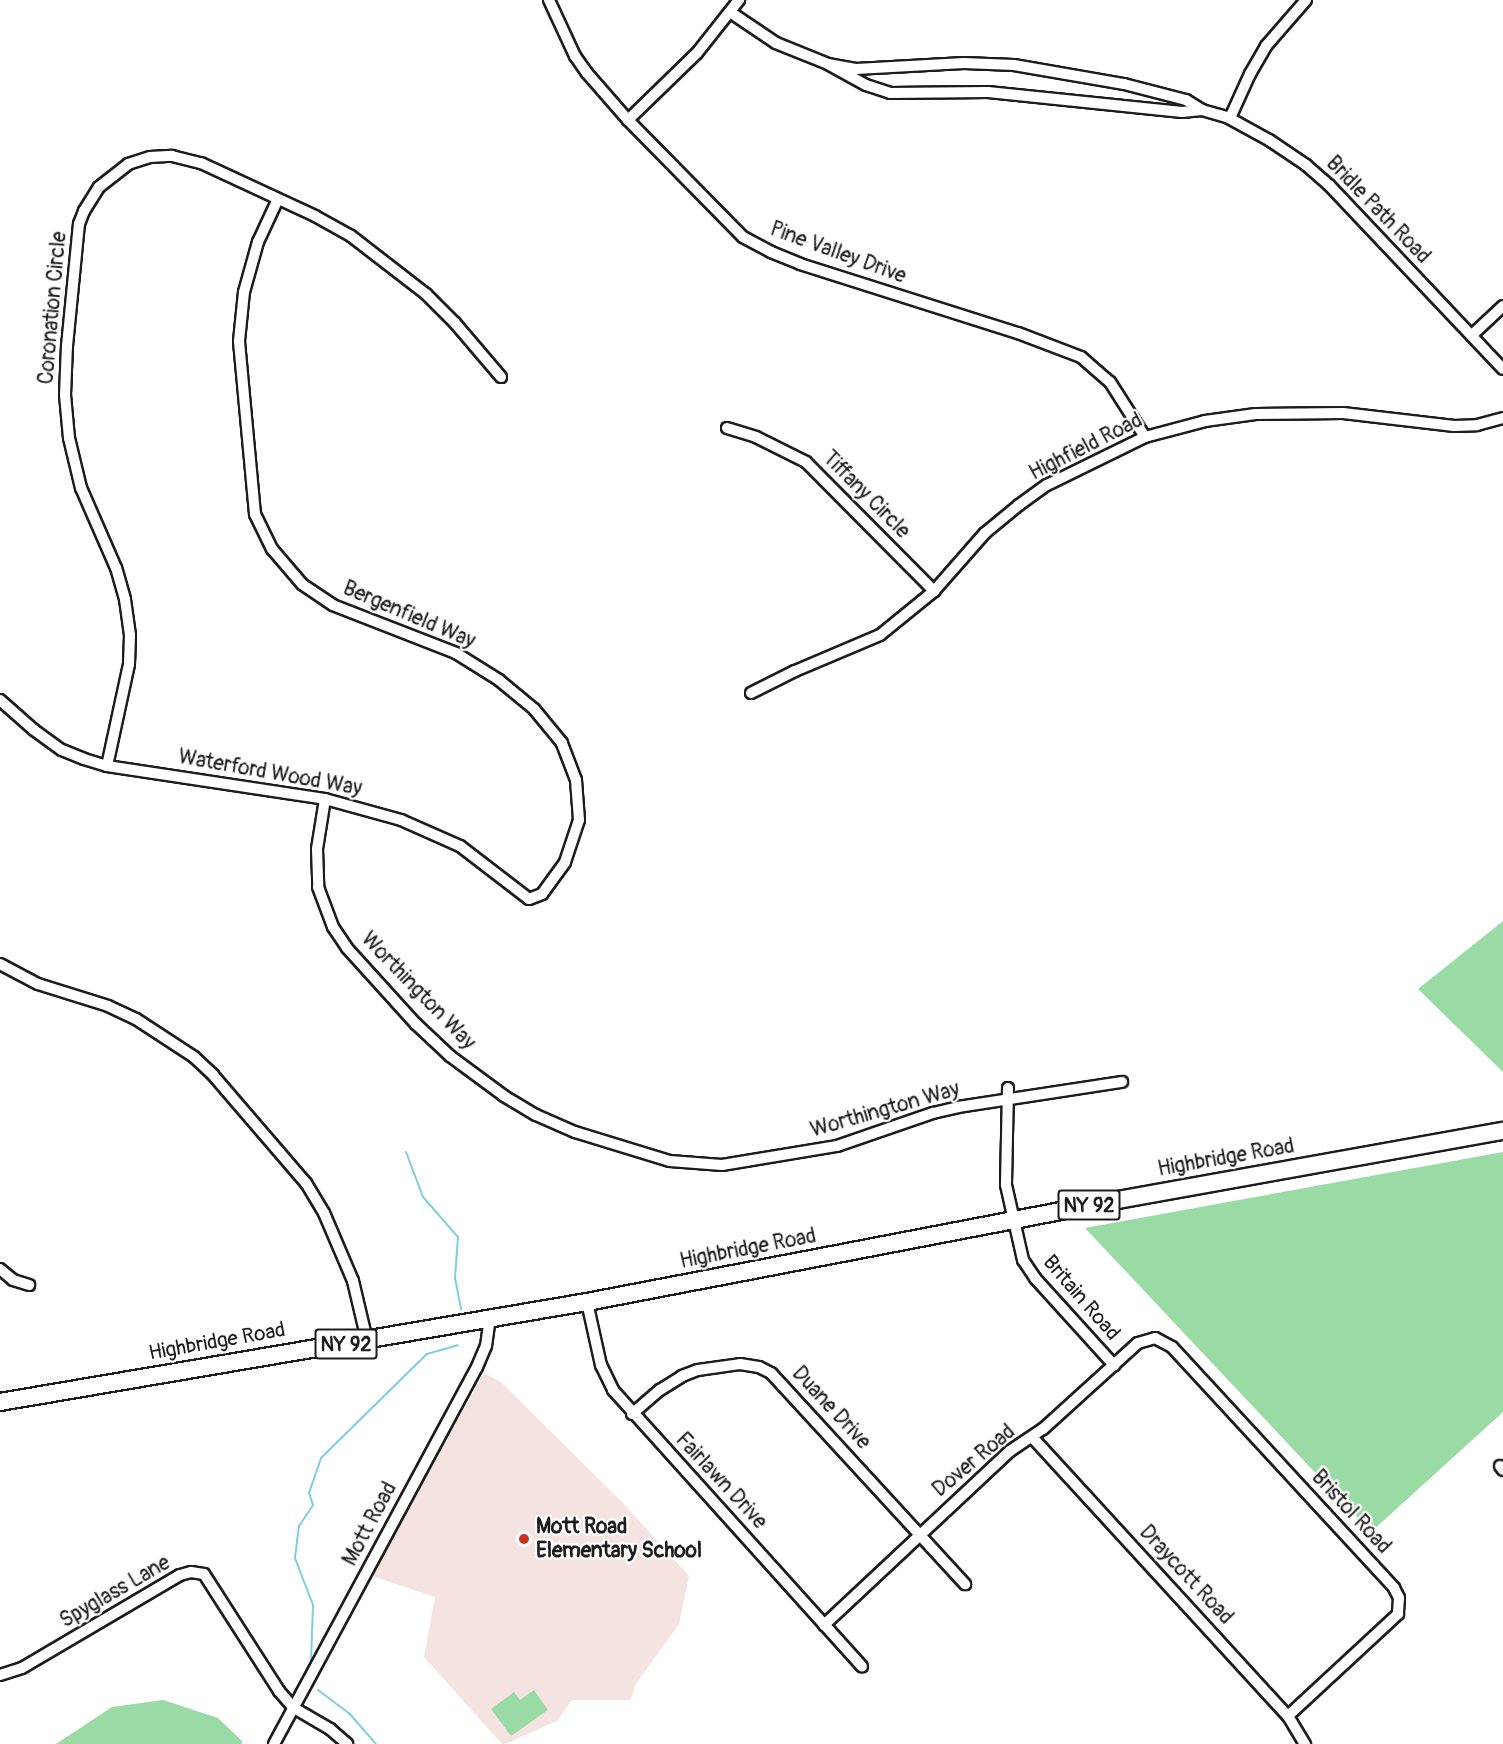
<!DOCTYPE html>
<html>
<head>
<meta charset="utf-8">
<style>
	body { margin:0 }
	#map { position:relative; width:1503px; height:1744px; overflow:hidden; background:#fff; font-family:Pangolin,sans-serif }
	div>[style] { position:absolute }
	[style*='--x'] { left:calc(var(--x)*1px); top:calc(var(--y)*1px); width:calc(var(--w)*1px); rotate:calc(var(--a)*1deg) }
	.built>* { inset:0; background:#f4e3e1 }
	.green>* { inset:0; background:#9adba5 }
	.stream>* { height:2px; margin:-1px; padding:0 1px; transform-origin:1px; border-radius:1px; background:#7fcdde }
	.roads { filter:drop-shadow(2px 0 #1c1c1c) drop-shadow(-2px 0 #1c1c1c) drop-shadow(0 2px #1c1c1c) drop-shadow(0 -2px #1c1c1c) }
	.minor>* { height:10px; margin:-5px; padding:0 5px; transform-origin:5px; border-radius:5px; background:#fff }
	.highway>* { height:16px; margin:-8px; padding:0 8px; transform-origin:8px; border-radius:8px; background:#fff }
	.dots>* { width:16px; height:16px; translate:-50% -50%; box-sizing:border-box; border:3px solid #fff; border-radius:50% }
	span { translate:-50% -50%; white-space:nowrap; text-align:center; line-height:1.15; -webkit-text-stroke:4.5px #fff; paint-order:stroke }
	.shield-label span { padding:2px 4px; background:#fff; border:2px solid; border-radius:4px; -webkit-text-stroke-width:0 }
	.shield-label { font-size:20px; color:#1c1c1c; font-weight:700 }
	.street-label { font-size:21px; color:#1c1c1c }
	.poi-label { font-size:21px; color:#1c1c1c; font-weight:700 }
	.left { translate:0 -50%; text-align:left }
</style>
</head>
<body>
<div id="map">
	<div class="built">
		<i style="clip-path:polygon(484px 1373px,501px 1382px,623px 1503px,689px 1576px,679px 1624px,635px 1685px,631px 1700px,572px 1700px,557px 1721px,505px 1744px,502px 1744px,424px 1657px,435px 1597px,372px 1576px)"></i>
	</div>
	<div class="green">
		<i style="clip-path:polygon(1503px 921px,1503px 1072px,1418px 989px)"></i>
		<i style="clip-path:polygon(1503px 1152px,1503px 1412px,1371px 1532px,1085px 1228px)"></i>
		<i style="clip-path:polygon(534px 1690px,548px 1710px,511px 1736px,491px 1709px,514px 1692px,520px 1700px)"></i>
		<i style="clip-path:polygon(163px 1700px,218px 1718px,242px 1741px,242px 1744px,56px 1744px,112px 1707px)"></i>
	</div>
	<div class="stream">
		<i style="--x:406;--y:1152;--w:48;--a:69.3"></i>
		<i style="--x:423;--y:1197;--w:53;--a:48.8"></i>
		<i style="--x:458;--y:1237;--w:41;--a:94.2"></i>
		<i style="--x:455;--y:1278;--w:32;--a:79"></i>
		<i style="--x:300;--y:1683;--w:24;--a:-62"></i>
		<i style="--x:311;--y:1662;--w:57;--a:-88"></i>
		<i style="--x:313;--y:1605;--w:50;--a:-111"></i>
		<i style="--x:295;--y:1558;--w:32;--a:-83"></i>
		<i style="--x:299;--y:1526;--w:25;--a:-56"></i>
		<i style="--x:313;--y:1505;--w:13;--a:-108"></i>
		<i style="--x:309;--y:1493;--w:37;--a:-71"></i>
		<i style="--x:321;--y:1458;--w:148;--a:-44.5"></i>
		<i style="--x:427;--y:1354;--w:32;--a:-16"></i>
		<i style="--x:318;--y:1690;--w:39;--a:37"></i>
		<i style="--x:349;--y:1713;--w:41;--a:48.9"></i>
	</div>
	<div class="roads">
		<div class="minor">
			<i style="--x:549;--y:0;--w:62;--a:65.1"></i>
			<i style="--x:575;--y:56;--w:21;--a:55"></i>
			<i style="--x:587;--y:73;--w:62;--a:48.9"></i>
			<i style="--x:628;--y:120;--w:164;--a:45.5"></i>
			<i style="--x:743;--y:237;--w:32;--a:28"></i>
			<i style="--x:771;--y:252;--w:31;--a:22"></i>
			<i style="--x:800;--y:264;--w:229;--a:17.6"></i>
			<i style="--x:1018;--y:333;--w:67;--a:20.9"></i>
			<i style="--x:1081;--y:357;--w:38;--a:41"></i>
			<i style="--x:1110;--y:382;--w:65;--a:57.5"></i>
			<i style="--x:730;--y:12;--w:55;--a:34"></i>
			<i style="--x:776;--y:43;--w:56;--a:22"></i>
			<i style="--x:828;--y:64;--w:43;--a:28.9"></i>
			<i style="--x:866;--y:85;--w:25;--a:18"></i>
			<i style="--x:890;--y:93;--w:98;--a:-0.6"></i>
			<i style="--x:988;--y:92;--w:195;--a:5.9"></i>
			<i style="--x:1182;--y:112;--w:20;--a:-6"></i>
			<i style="--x:828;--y:64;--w:28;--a:10"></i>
			<i style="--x:856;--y:69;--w:108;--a:-3.2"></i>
			<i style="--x:964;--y:63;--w:50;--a:2.3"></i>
			<i style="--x:1014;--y:65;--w:112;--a:9.8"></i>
			<i style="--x:1124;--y:84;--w:64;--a:14.5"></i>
			<i style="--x:1186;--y:100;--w:19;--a:32"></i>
			<i style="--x:1202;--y:110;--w:26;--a:16"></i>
			<i style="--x:1227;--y:117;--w:48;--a:28.7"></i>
			<i style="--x:1269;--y:140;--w:45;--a:34"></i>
			<i style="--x:1306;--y:165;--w:30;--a:41"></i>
			<i style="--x:1329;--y:185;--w:253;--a:46.6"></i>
			<i style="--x:1230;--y:118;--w:48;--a:-65.6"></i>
			<i style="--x:1250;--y:74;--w:32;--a:-60"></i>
			<i style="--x:1266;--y:46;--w:61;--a:-49"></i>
			<i style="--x:628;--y:120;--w:96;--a:-44.2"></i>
			<i style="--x:697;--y:53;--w:68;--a:-51.6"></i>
			<i style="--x:1472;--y:335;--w:42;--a:-43.1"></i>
			<i style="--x:727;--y:428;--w:30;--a:17"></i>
			<i style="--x:756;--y:437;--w:56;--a:26.6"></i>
			<i style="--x:806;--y:462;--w:182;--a:45.2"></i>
			<i style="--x:751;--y:693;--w:49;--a:-26.6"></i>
			<i style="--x:795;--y:671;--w:92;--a:-23"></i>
			<i style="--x:880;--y:635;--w:70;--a:-39.2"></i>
			<i style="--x:934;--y:591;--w:77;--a:-48.7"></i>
			<i style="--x:985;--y:533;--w:44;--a:-39.5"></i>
			<i style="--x:1019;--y:505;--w:34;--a:-36"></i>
			<i style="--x:1047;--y:485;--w:109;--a:-26.1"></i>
			<i style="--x:1145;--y:437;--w:62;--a:-14.9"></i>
			<i style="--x:1205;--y:421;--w:51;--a:-7.8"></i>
			<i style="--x:1256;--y:414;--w:87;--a:-0.7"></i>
			<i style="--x:1343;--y:413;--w:112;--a:6.7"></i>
			<i style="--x:1454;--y:426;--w:23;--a:-2"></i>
			<i style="--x:1477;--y:425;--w:27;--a:-15"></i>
			<i style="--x:0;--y:700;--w:45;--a:41.4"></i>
			<i style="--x:34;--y:730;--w:34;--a:36"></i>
			<i style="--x:62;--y:750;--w:24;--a:22"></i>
			<i style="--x:84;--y:759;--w:24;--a:17"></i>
			<i style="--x:107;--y:766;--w:220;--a:8.6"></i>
			<i style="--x:325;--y:799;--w:79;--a:15.4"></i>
			<i style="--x:401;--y:820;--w:64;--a:23.8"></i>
			<i style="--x:460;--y:846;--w:87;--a:37.5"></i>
			<i style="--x:529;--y:899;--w:14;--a:-21"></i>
			<i style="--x:542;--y:894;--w:39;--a:-54"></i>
			<i style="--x:565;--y:862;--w:44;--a:-71.6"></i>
			<i style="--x:579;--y:820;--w:40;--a:-94.3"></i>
			<i style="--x:576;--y:780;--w:40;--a:-111"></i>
			<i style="--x:562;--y:743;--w:44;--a:-129.5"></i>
			<i style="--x:534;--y:709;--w:45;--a:-140.4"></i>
			<i style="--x:499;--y:680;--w:51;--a:-147.9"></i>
			<i style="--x:456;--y:653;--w:132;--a:-158.7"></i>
			<i style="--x:333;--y:605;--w:37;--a:-146"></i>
			<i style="--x:302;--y:584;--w:46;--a:-130.6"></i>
			<i style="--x:272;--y:549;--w:39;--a:-116"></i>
			<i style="--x:255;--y:514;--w:174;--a:-95.3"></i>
			<i style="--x:239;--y:341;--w:49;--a:-84.2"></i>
			<i style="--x:244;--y:292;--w:52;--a:-74.4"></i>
			<i style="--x:258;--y:242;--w:47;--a:-65.1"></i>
			<i style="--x:107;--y:766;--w:104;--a:-77.8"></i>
			<i style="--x:129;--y:664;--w:29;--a:-88"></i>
			<i style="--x:130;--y:635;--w:36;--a:-98"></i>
			<i style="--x:125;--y:599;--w:32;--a:-106"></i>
			<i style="--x:116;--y:568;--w:87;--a:-113.6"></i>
			<i style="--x:81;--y:488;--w:51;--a:-103.5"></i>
			<i style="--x:69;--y:438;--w:43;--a:-95.3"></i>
			<i style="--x:65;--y:395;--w:49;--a:-87.7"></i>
			<i style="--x:67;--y:346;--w:123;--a:-84.4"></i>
			<i style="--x:79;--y:224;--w:14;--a:-69"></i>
			<i style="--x:84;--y:211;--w:28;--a:-58"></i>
			<i style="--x:99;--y:187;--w:37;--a:-38"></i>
			<i style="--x:128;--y:164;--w:23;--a:-18"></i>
			<i style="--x:150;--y:157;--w:22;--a:-3"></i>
			<i style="--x:172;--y:156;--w:30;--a:14"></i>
			<i style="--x:201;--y:163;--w:126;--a:24.9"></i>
			<i style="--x:315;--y:216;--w:41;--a:29.1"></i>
			<i style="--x:351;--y:236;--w:95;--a:37.7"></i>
			<i style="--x:426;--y:294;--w:41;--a:45"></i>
			<i style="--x:455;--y:323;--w:71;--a:49.6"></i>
			<i style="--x:325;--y:799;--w:51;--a:99.1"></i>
			<i style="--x:317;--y:849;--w:38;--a:88"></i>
			<i style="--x:318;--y:887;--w:43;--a:69.4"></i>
			<i style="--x:333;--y:927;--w:25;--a:56"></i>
			<i style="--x:347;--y:948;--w:103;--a:47.8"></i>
			<i style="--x:416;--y:1024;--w:47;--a:43.3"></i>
			<i style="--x:450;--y:1056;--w:67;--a:36.5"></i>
			<i style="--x:504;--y:1096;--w:37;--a:31"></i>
			<i style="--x:536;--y:1115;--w:43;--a:23.6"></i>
			<i style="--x:575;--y:1132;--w:99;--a:17"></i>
			<i style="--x:670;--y:1161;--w:52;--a:4.4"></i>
			<i style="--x:722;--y:1165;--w:117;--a:-9.4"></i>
			<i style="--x:837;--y:1146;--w:102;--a:-19"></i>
			<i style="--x:933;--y:1113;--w:26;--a:-13"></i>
			<i style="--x:958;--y:1107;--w:166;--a:-8.7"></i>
			<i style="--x:0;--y:964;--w:43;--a:27.8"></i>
			<i style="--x:38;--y:984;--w:73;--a:17.4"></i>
			<i style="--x:108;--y:1006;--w:31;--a:25"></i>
			<i style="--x:136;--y:1019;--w:69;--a:33.2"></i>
			<i style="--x:194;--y:1057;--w:26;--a:43"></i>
			<i style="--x:213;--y:1075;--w:143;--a:49.3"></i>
			<i style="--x:306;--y:1183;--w:35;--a:59"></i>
			<i style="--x:324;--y:1213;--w:74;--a:66.9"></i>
			<i style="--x:353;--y:1281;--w:61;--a:76.7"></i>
			<i style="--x:1008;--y:1088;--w:97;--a:91.2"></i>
			<i style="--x:1006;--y:1185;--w:77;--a:77.2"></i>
			<i style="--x:1023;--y:1260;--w:22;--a:56"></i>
			<i style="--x:1035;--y:1278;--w:118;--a:47.8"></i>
			<i style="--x:0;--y:1269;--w:17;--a:40"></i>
			<i style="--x:13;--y:1280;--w:17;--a:17"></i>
			<i style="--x:587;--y:1302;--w:65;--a:77.5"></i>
			<i style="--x:601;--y:1365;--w:28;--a:64"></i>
			<i style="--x:613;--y:1390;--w:372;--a:48"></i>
			<i style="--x:632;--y:1414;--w:37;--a:-41"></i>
			<i style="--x:660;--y:1390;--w:26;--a:-32"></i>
			<i style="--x:682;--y:1376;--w:17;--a:-21"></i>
			<i style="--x:698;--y:1370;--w:42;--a:-8.1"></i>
			<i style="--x:740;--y:1364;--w:19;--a:9"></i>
			<i style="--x:759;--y:1367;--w:13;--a:27"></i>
			<i style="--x:771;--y:1373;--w:287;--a:47.4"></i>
			<i style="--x:1032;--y:1437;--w:379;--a:47.5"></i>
			<i style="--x:1288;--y:1716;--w:33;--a:59"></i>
			<i style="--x:1500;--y:1466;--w:5;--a:53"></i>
			<i style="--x:824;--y:1625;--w:255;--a:-43.1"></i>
			<i style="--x:1010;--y:1451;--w:40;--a:-34"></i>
			<i style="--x:1043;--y:1429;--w:128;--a:-42.2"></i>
			<i style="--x:1138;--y:1343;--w:18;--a:-16"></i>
			<i style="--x:1155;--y:1338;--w:19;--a:28"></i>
			<i style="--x:1172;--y:1347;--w:328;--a:47.3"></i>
			<i style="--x:1394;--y:1588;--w:11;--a:63"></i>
			<i style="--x:1399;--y:1598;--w:16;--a:94"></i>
			<i style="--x:1398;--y:1614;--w:150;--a:137.2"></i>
			<i style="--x:0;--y:1675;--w:23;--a:-18"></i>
			<i style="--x:22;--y:1668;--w:183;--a:-30.5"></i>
			<i style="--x:180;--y:1575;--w:11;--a:-15"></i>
			<i style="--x:191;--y:1572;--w:13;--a:9"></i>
			<i style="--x:204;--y:1574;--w:139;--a:57.3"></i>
			<i style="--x:279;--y:1691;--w:23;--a:49"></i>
			<i style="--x:294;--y:1708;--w:42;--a:30.3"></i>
			<i style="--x:330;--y:1729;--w:23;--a:41"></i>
			<i style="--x:274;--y:1744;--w:428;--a:-61.7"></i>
			<i style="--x:477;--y:1367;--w:23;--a:-67"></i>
			<i style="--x:486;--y:1346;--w:27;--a:-82"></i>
		</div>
		<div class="highway">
			<i style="--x:0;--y:1402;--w:595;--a:-9.67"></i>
			<i style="--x:587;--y:1302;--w:541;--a:-10.87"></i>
			<i style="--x:1118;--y:1200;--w:391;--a:-10.2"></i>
		</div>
	</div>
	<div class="dots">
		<i style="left:524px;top:1539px;background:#c8321e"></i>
	</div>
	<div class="shield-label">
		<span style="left:1089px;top:1205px">NY 92</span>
		<span style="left:346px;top:1344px">NY 92</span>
	</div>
	<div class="street-label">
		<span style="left:1378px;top:210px;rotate:46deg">Bridle Path Road</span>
		<span style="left:838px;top:253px;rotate:20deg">Pine Valley Drive</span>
		<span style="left:53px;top:308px;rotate:-85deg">Coronation Circle</span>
		<span style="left:1086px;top:447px;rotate:-27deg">Highfield Road</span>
		<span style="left:866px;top:495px;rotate:45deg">Tiffany Circle</span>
		<span style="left:409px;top:615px;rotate:23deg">Bergenfield Way</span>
		<span style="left:270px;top:773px;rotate:10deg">Waterford Wood Way</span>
		<span style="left:418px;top:991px;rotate:46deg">Worthington Way</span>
		<span style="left:885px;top:1110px;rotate:-16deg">Worthington Way</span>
		<span style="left:1226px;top:1158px;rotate:-10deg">Highbridge Road</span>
		<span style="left:748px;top:1249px;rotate:-11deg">Highbridge Road</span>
		<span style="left:1081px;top:1298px;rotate:49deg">Britain Road</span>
		<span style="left:217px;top:1342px;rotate:-10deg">Highbridge Road</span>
		<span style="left:831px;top:1408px;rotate:47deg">Duane Drive</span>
		<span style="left:974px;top:1461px;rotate:-40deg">Dover Road</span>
		<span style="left:721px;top:1481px;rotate:47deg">Fairlawn Drive</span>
		<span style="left:1351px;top:1512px;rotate:47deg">Bristol Road</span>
		<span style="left:370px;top:1524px;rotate:-62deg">Mott Road</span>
		<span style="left:1186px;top:1575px;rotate:47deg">Draycott Road</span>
		<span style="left:115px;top:1592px;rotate:-30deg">Spyglass Lane</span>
	</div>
	<div class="poi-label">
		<span class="left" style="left:536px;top:1539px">Mott Road<br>Elementary School</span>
	</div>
</div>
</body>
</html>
